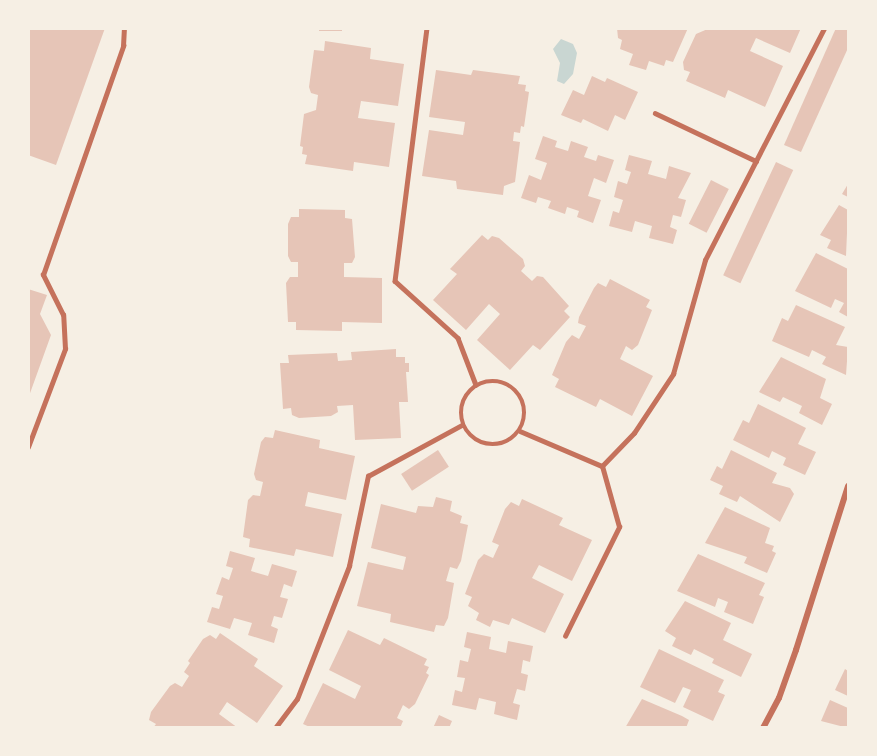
<!DOCTYPE html>
<html>
<head>
<meta charset="utf-8">
<style>
	body { margin:0 }
	#map { position:relative; width:877px; height:756px; overflow:hidden; background:#f6efe4; font-family:"Work Sans",sans-serif }
	div>[style] { position:absolute }
	[style*='--x'] { left:calc(var(--x)*1px); top:calc(var(--y)*1px); width:calc(var(--w)*1px); rotate:calc(var(--a)*1deg) }
	.water>* { inset:0; background:#c9d6d2 }
	.building>* { inset:0; background:#e6c5b7; transform-origin:0 0 }
	.service>* { height:4.5px; margin:-2.25px; padding:0 2.25px; transform-origin:2.25px; border-radius:2.25px; background:#c5725c }
	.service>.ring { margin:-2.25px; padding:0; box-sizing:content-box; background:none; border:4.5px solid #c5725c; border-radius:50% }
	.minor>* { height:6px; margin:-3px; padding:0 3px; transform-origin:3px; border-radius:3px; background:#c5725c }
	span { translate:-50% -50%; white-space:nowrap; text-align:center; line-height:1.15; -webkit-text-stroke:5px #f6efe4; paint-order:stroke }
	.frame { position:absolute; inset:0; border:30px solid #f6efe4; pointer-events:none }
</style>
</head>
<body>
<div id="map">
	<div class="water">
		<i style="clip-path:polygon(561px 39px,573px 44px,577px 53px,573px 74px,564px 84px,557px 81px,560px 63px,553px 49px)"></i>
	</div>
	<div class="building">
		<i style="clip-path:polygon(28px 28px,105px 28px,56px 165px,28px 155px)"></i>
		<i style="left:319px;top:28px;width:23px;height:3px"></i>
		<i style="clip-path:polygon(617px 28px,688px 28px,673px 62px,666px 60px,664px 66px,649px 61px,646px 70px,629px 65px,633px 54px,620px 49px,622px 40px,618px 38px)"></i>
		<i style="clip-path:polygon(710px 28px,801px 28px,790px 53px,756px 38px,750px 51px,783px 66px,765px 107px,728px 90px,725px 98px,686px 81px,690px 72px,684px 70px,683px 62px,696px 34px)"></i>
		<i style="clip-path:polygon(836px 28px,848px 28px,848px 48px,801px 152px,784px 145px)"></i>
		<i style="clip-path:polygon(325px 41px,371px 48px,370px 59px,404px 64px,398px 106px,361px 101px,358px 118px,395px 123px,389px 167px,354px 162px,353px 171px,305px 164px,307px 155px,302px 154px,303px 147px,300px 146px,304px 114px,316px 110px,318px 95px,311px 93px,309px 87px,314px 50px,324px 51px)"></i>
		<i style="clip-path:polygon(436px 70px,471px 75px,473px 70px,520px 76px,518px 84px,526px 85px,525px 91px,529px 92px,524px 127px,521px 126px,520px 133px,514px 132px,513px 141px,520px 142px,515px 182px,504px 186px,503px 195px,457px 189px,456px 181px,422px 176px,429px 130px,463px 135px,465px 122px,429px 117px)"></i>
		<i style="clip-path:polygon(592px 76px,605px 82px,607px 78px,638px 92px,625px 120px,615px 115px,608px 131px,583px 119px,581px 123px,561px 115px,573px 90px,584px 95px)"></i>
		<i style="clip-path:polygon(543px 136px,557px 141px,555px 147px,568px 151px,571px 141px,588px 147px,584px 157px,596px 161px,598px 155px,614px 160px,606px 183px,594px 178px,588px 196px,601px 200px,593px 223px,577px 217px,579px 211px,567px 207px,565px 214px,548px 208px,551px 201px,538px 197px,536px 203px,521px 198px,529px 175px,541px 180px,547px 163px,535px 159px)"></i>
		<i style="clip-path:polygon(629px 155px,652px 161px,648px 174px,666px 179px,669px 166px,691px 173px,678px 198px,686px 200px,681px 217px,673px 215px,670px 227px,677px 230px,673px 244px,649px 238px,652px 226px,635px 221px,632px 232px,609px 226px,613px 211px,619px 213px,623px 200px,614px 197px,618px 181px,627px 184px,631px 172px,625px 170px)"></i>
		<i style="left:776px;top:162px;width:19px;height:125px;rotate:25deg"></i>
		<i style="left:711px;top:180px;width:20px;height:49px;rotate:27deg"></i>
		<i style="clip-path:polygon(848px 184px,848px 197px,842px 194px)"></i>
		<i style="clip-path:polygon(839px 205px,848px 210px,846px 256px,827px 248px,831px 240px,820px 235px)"></i>
		<i style="clip-path:polygon(299px 209px,345px 210px,345px 218px,352px 219px,355px 257px,352px 263px,344px 263px,344px 277px,382px 278px,382px 323px,342px 322px,342px 331px,296px 330px,296px 322px,288px 322px,286px 283px,290px 277px,298px 277px,298px 262px,291px 262px,288px 256px,288px 224px,291px 217px,299px 217px)"></i>
		<i style="clip-path:polygon(482px 235px,488px 240px,492px 236px,499px 238px,523px 259px,525px 266px,521px 271px,532px 281px,537px 276px,543px 277px,569px 306px,564px 311px,570px 317px,540px 350px,533px 345px,510px 370px,477px 340px,500px 314px,489px 304px,466px 330px,433px 300px,457px 274px,450px 269px)"></i>
		<i style="clip-path:polygon(816px 253px,848px 269px,848px 317px,839px 312px,844px 303px,835px 299px,831px 308px,795px 291px)"></i>
		<i style="clip-path:polygon(610px 279px,650px 300px,646px 307px,652px 310px,638px 345px,632px 350px,626px 346px,620px 359px,653px 376px,632px 416px,600px 399px,596px 407px,555px 387px,559px 379px,552px 375px,566px 342px,572px 335px,579px 339px,586px 326px,578px 323px,579px 317px,594px 288px,598px 283px,606px 287px)"></i>
		<i style="clip-path:polygon(28px 289px,47px 295px,40px 314px,51px 335px,29px 396px)"></i>
		<i style="clip-path:polygon(796px 305px,845px 327px,836px 345px,848px 347px,846px 375px,822px 364px,826px 357px,812px 350px,809px 357px,772px 341px,782px 318px,788px 321px)"></i>
		<i style="clip-path:polygon(396px 349px,396px 357px,405px 357px,405px 363px,409px 363px,409px 372px,406px 372px,408px 402px,399px 402px,401px 438px,355px 440px,353px 405px,337px 406px,338px 412px,331px 416px,299px 418px,292px 415px,291px 408px,283px 409px,280px 363px,289px 363px,288px 355px,337px 353px,338px 361px,352px 360px,351px 352px)"></i>
		<i style="clip-path:polygon(781px 357px,826px 379px,820px 398px,832px 404px,822px 425px,799px 413px,802px 406px,783px 397px,780px 402px,759px 392px)"></i>
		<i style="clip-path:polygon(758px 404px,806px 428px,798px 444px,816px 452px,805px 475px,783px 465px,786px 458px,772px 451px,769px 458px,733px 440px,743px 420px,749px 423px)"></i>
		<i style="clip-path:polygon(275px 430px,320px 440px,319px 448px,355px 456px,346px 500px,308px 492px,305px 506px,342px 514px,333px 557px,296px 549px,294px 556px,249px 547px,250px 539px,243px 537px,248px 500px,253px 495px,260px 496px,263px 482px,256px 480px,254px 474px,261px 442px,265px 437px,273px 438px)"></i>
		<i style="left:438px;top:450px;width:20px;height:44px;rotate:57deg"></i>
		<i style="clip-path:polygon(731px 450px,777px 473px,772px 483px,790px 488px,794px 494px,780px 522px,740px 496px,737px 502px,719px 494px,723px 486px,710px 480px,717px 466px,722px 469px)"></i>
		<i style="clip-path:polygon(436px 497px,452px 501px,450px 511px,462px 516px,460px 523px,468px 525px,461px 561px,457px 569px,450px 567px,446px 581px,454px 583px,448px 618px,444px 626px,436px 625px,434px 632px,390px 622px,391px 614px,357px 606px,368px 562px,403px 570px,406px 557px,371px 548px,381px 504px,416px 513px,418px 506px,433px 507px)"></i>
		<i style="clip-path:polygon(522px 499px,563px 518px,559px 525px,592px 540px,572px 581px,539px 565px,532px 578px,564px 594px,545px 633px,512px 618px,509px 625px,493px 620px,490px 627px,476px 620px,479px 613px,468px 606px,472px 597px,465px 594px,478px 560px,484px 554px,493px 558px,499px 545px,492px 542px,505px 509px,511px 502px,519px 506px)"></i>
		<i style="clip-path:polygon(725px 507px,770px 528px,765px 543px,774px 546px,772px 551px,776px 553px,767px 573px,744px 563px,747px 557px,705px 543px)"></i>
		<i style="clip-path:polygon(230px 551px,255px 558px,251px 571px,268px 576px,272px 564px,297px 571px,292px 587px,284px 584px,280px 597px,288px 599px,282px 618px,274px 616px,271px 626px,278px 629px,274px 643px,248px 635px,252px 623px,234px 618px,230px 629px,207px 622px,212px 607px,219px 609px,223px 596px,216px 594px,222px 577px,229px 580px,233px 568px,226px 566px)"></i>
		<i style="clip-path:polygon(698px 554px,765px 583px,759px 595px,764px 597px,753px 624px,724px 612px,728px 602px,718px 598px,715px 607px,677px 591px)"></i>
		<i style="clip-path:polygon(685px 601px,731px 623px,723px 640px,752px 654px,741px 677px,712px 663px,714px 659px,694px 649px,691px 655px,672px 646px,676px 638px,665px 631px)"></i>
		<i style="clip-path:polygon(348px 630px,380px 645px,384px 638px,427px 659px,424px 665px,429px 667px,426px 673px,429px 675px,415px 704px,409px 709px,403px 705px,397px 718px,403px 721px,400px 728px,312px 728px,303px 724px,323px 683px,355px 699px,361px 686px,329px 670px)"></i>
		<i style="clip-path:polygon(467px 632px,491px 637px,489px 649px,506px 653px,508px 641px,533px 646px,530px 662px,523px 660px,521px 673px,528px 675px,525px 691px,517px 689px,513px 703px,520px 705px,517px 720px,494px 714px,496px 702px,479px 698px,476px 710px,452px 705px,455px 690px,462px 692px,465px 678px,457px 677px,460px 660px,468px 662px,471px 649px,464px 647px)"></i>
		<i style="clip-path:polygon(220px 633px,258px 659px,254px 666px,283px 686px,257px 723px,227px 702px,219px 714px,238px 728px,153px 728px,156px 724px,149px 720px,151px 712px,170px 686px,175px 683px,182px 687px,189px 676px,184px 672px,190px 663px,188px 661px,203px 639px,210px 635px,216px 639px)"></i>
		<i style="clip-path:polygon(659px 649px,724px 680px,718px 692px,725px 695px,713px 721px,683px 707px,691px 690px,683px 687px,675px 703px,640px 687px)"></i>
		<i style="clip-path:polygon(845px 669px,848px 671px,848px 696px,835px 690px)"></i>
		<i style="clip-path:polygon(642px 699px,682px 716px,689px 720px,686px 728px,625px 728px)"></i>
		<i style="clip-path:polygon(830px 700px,848px 708px,848px 728px,821px 721px)"></i>
		<i style="clip-path:polygon(439px 715px,452px 721px,449px 728px,433px 728px)"></i>
	</div>
	<div class="service">
		<i style="--x:427;--y:28;--w:255;--a:97.2"></i>
		<i style="--x:395;--y:281;--w:85;--a:42.1"></i>
		<i style="--x:458;--y:338;--w:50;--a:69"></i>
		<i style="--x:655;--y:113;--w:112;--a:25.4"></i>
		<i class="ring" style="left:461px;top:381px;width:59.5px;height:59.5px"></i>
		<i style="--x:520;--y:431;--w:89;--a:23.1"></i>
		<i style="--x:602;--y:466;--w:46;--a:-45.9"></i>
		<i style="--x:634;--y:433;--w:71;--a:-56.5"></i>
		<i style="--x:673;--y:374;--w:118;--a:-74.3"></i>
		<i style="--x:705;--y:260;--w:261;--a:-62.8"></i>
		<i style="--x:28;--y:447;--w:105;--a:-69.3"></i>
		<i style="--x:65;--y:349;--w:34;--a:-93"></i>
		<i style="--x:63;--y:315;--w:45;--a:-116.6"></i>
		<i style="--x:43;--y:275;--w:243;--a:-70.7"></i>
		<i style="--x:123;--y:46;--w:18;--a:-87"></i>
		<i style="--x:565;--y:636;--w:122;--a:-63.6"></i>
		<i style="--x:619;--y:527;--w:63;--a:-105.6"></i>
		<i style="--x:275;--y:728;--w:36;--a:-53"></i>
		<i style="--x:297;--y:699;--w:143;--a:-68.6"></i>
		<i style="--x:349;--y:566;--w:92;--a:-78.1"></i>
		<i style="--x:368;--y:476;--w:107;--a:-28.5"></i>
	</div>
	<div class="minor">
		<i style="--x:763;--y:728;--w:34;--a:-62"></i>
		<i style="--x:779;--y:698;--w:51;--a:-70.5"></i>
		<i style="--x:796;--y:650;--w:172;--a:-72.4"></i>
	</div>
	<div class="frame"></div>
</div>
</body>
</html>
